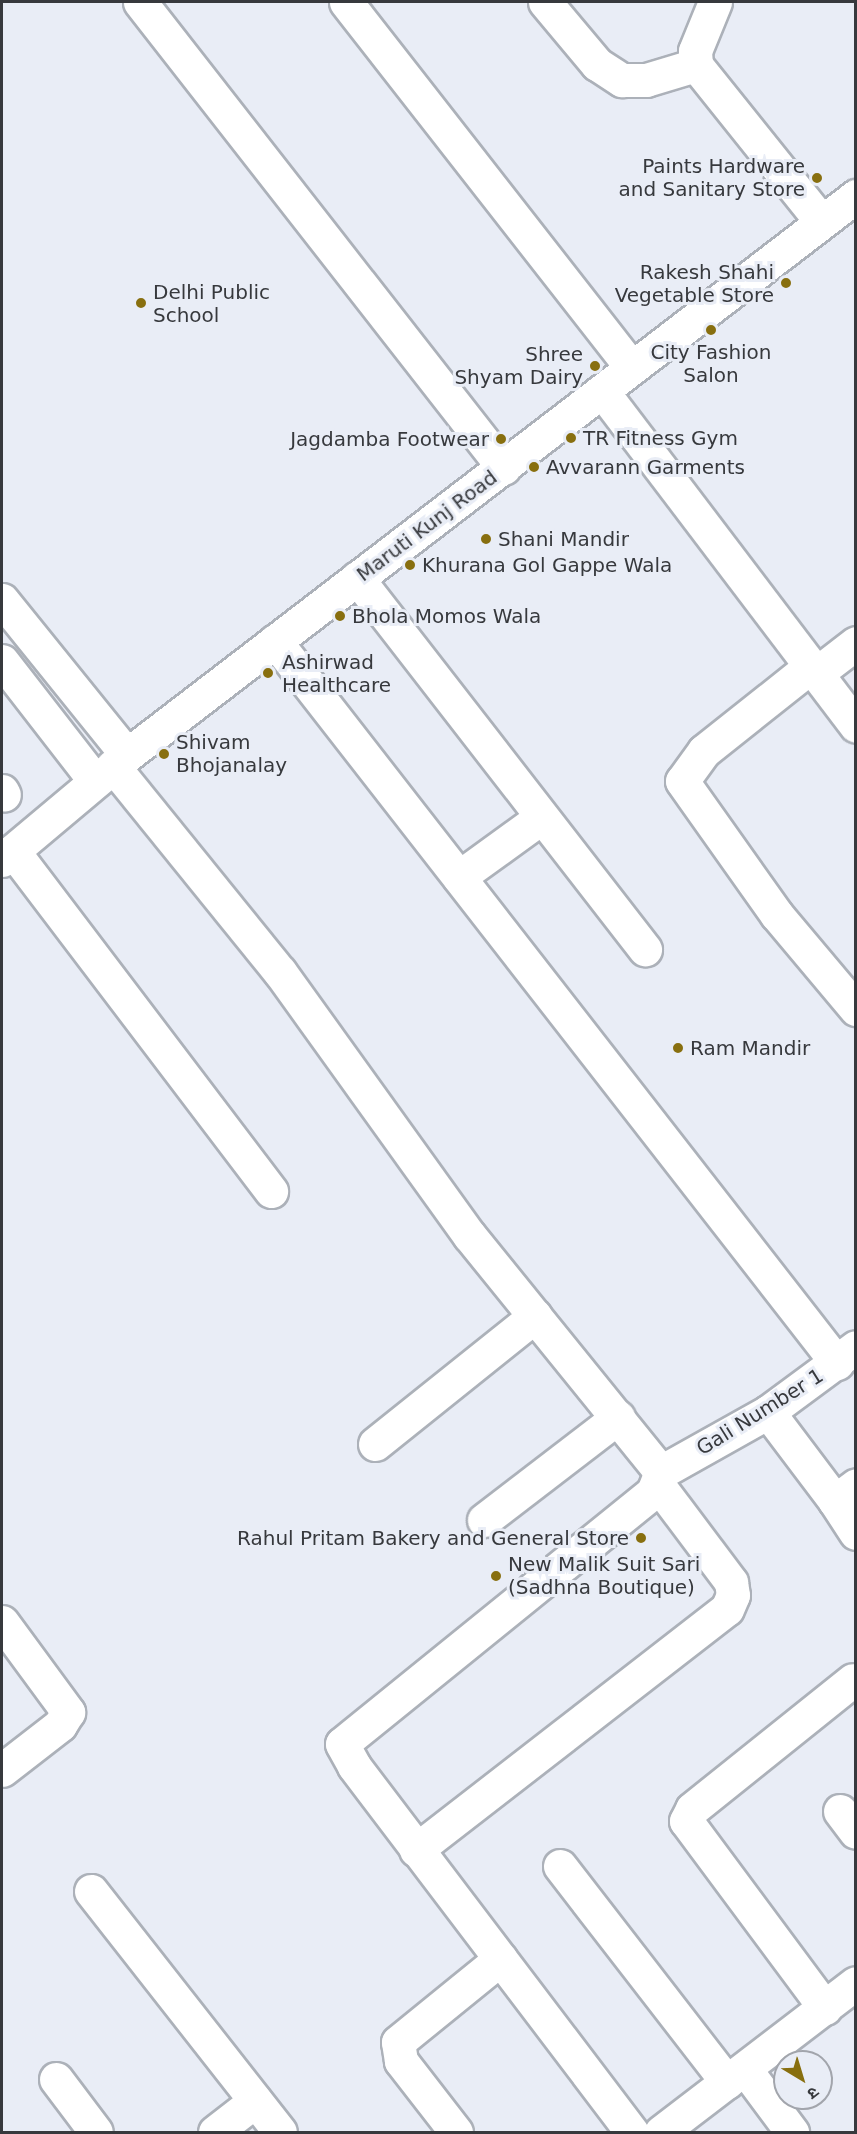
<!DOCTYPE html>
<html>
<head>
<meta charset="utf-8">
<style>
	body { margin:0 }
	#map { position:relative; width:857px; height:2134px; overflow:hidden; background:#e9edf6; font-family:"DejaVu Sans","Noto Sans Devanagari",sans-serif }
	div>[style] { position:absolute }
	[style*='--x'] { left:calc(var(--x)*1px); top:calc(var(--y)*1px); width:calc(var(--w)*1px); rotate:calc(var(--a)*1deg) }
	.roads { filter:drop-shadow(2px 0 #acb1b9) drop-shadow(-2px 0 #acb1b9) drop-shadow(0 2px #acb1b9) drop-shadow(0 -2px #acb1b9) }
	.minor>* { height:33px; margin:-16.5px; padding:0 16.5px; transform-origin:16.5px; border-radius:16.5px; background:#fff }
	.dots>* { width:16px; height:16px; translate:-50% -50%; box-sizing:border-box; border:3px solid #e9edf6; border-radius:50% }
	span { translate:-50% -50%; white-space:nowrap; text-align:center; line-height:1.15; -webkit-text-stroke:6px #e9edf6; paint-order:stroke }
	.poi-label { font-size:20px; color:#37393d }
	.right { translate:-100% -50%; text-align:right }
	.left { translate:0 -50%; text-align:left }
	.street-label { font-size:20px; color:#37393d }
	.frame { position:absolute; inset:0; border:3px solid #37393d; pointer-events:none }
	.north { position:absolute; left:773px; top:2050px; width:60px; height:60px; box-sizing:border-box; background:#e9edf6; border:2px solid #a2a5ac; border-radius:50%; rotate:142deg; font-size:16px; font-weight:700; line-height:24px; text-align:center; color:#37393d }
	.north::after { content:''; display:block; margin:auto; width:21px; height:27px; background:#886f0f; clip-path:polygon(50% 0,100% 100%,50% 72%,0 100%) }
</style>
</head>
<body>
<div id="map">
	<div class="roads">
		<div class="minor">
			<i style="--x:140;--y:2;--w:591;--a:52.01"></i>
			<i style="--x:346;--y:2;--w:464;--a:52"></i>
			<i style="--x:545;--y:2;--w:81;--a:50"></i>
			<i style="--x:597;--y:64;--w:30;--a:33"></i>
			<i style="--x:622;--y:80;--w:24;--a:0"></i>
			<i style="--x:646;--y:80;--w:52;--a:-16.7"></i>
			<i style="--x:715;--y:2;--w:53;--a:112.2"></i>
			<i style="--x:695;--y:51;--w:14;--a:86"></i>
			<i style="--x:696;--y:65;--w:201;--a:51.3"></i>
			<i style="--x:602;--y:391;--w:420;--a:52.8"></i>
			<i style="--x:357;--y:578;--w:470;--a:52.2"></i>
			<i style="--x:2;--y:600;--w:199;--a:51.1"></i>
			<i style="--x:275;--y:641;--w:915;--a:52.1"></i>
			<i style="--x:2;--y:661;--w:152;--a:52.2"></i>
			<i style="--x:811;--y:666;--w:137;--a:141.5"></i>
			<i style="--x:704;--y:751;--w:37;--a:126"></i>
			<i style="--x:682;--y:781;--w:164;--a:54.7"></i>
			<i style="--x:777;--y:915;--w:123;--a:50"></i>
			<i style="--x:817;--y:673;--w:49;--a:-37.6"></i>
			<i style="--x:113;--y:766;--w:265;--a:51"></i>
			<i style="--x:280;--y:972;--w:324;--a:54.3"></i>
			<i style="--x:469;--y:1235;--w:305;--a:51"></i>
			<i style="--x:661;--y:1472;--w:22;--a:112"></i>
			<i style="--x:653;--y:1492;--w:400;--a:141"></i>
			<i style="--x:342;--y:1744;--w:25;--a:61"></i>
			<i style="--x:354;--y:1766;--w:460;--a:52.8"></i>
			<i style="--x:2;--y:791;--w:4;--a:63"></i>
			<i style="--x:13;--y:851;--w:427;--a:52.8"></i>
			<i style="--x:2;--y:860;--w:163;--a:-40"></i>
			<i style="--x:127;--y:755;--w:919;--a:-37.48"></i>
			<i style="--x:459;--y:877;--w:102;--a:-35.9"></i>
			<i style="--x:768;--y:1412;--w:111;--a:53"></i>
			<i style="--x:835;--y:1501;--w:26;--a:-37"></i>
			<i style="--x:375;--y:1444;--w:205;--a:-38.7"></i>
			<i style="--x:661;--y:1472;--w:123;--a:-29.3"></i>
			<i style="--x:768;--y:1412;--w:109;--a:-36.5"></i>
			<i style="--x:835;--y:1501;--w:38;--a:57"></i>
			<i style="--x:484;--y:1520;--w:169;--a:-37.5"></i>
			<i style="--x:2;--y:1622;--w:112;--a:53.7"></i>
			<i style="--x:68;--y:1712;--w:15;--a:122"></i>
			<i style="--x:60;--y:1725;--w:73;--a:142.2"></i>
			<i style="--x:840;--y:1811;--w:26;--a:53"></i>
			<i style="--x:416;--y:1850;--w:393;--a:-37.8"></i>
			<i style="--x:727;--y:1609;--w:15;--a:-67"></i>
			<i style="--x:733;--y:1595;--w:13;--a:-99"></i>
			<i style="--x:731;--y:1582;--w:120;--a:-126.9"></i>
			<i style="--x:560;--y:1866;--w:273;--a:52.3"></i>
			<i style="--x:91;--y:1891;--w:306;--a:51.9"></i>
			<i style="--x:825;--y:2008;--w:233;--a:-126.6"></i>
			<i style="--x:686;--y:1821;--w:13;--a:-63"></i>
			<i style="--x:692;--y:1809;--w:206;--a:-38.7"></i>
			<i style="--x:745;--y:2069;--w:79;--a:53.3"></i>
			<i style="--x:56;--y:2079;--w:66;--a:53"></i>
			<i style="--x:215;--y:2132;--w:51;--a:-37.8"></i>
			<i style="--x:456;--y:2132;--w:90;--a:-127.8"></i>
			<i style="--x:401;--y:2061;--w:19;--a:-99"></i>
			<i style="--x:398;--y:2042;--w:132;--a:-39.1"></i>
			<i style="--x:661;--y:2132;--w:245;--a:-37.4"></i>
		</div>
	</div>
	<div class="dots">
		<i style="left:817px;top:178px;background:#886f0f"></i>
		<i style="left:786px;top:283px;background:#886f0f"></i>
		<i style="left:141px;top:303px;background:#886f0f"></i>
		<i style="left:711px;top:330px;background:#886f0f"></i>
		<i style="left:595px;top:366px;background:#886f0f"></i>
		<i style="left:571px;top:438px;background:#886f0f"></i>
		<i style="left:501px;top:439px;background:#886f0f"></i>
		<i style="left:534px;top:467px;background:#886f0f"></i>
		<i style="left:486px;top:539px;background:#886f0f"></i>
		<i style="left:410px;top:565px;background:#886f0f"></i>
		<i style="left:340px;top:616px;background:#886f0f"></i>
		<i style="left:268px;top:673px;background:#886f0f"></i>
		<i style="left:164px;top:754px;background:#886f0f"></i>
		<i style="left:678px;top:1048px;background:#886f0f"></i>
		<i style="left:641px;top:1538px;background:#886f0f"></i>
		<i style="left:496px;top:1576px;background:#886f0f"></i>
	</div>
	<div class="poi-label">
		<span class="right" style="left:805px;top:178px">Paints Hardware<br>and Sanitary Store</span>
		<span class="right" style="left:774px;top:284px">Rakesh Shahi<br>Vegetable Store</span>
		<span class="left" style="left:153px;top:304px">Delhi Public<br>School</span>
		<span style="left:711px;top:364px">City Fashion<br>Salon</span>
		<span class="right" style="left:583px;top:366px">Shree<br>Shyam Dairy</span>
		<span class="left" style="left:583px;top:438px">TR Fitness Gym</span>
		<span class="right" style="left:489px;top:439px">Jagdamba Footwear</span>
		<span class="left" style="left:546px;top:467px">Avvarann Garments</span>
		<span class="left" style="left:498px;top:539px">Shani Mandir</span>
		<span class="left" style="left:422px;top:565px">Khurana Gol Gappe Wala</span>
		<span class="left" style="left:352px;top:616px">Bhola Momos Wala</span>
		<span class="left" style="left:282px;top:674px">Ashirwad<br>Healthcare</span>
		<span class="left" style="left:176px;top:754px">Shivam<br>Bhojanalay</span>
		<span class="left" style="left:690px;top:1048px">Ram Mandir</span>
		<span class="right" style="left:629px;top:1538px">Rahul Pritam Bakery and General Store</span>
		<span class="left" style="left:508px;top:1576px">New Malik Suit Sari<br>(Sadhna Boutique)</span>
	</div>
	<div class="street-label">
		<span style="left:427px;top:526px;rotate:-37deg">Maruti Kunj Road</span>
		<span style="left:760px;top:1412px;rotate:-32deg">Gali Number 1</span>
	</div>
	<div class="frame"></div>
	<div class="north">उ</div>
</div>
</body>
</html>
